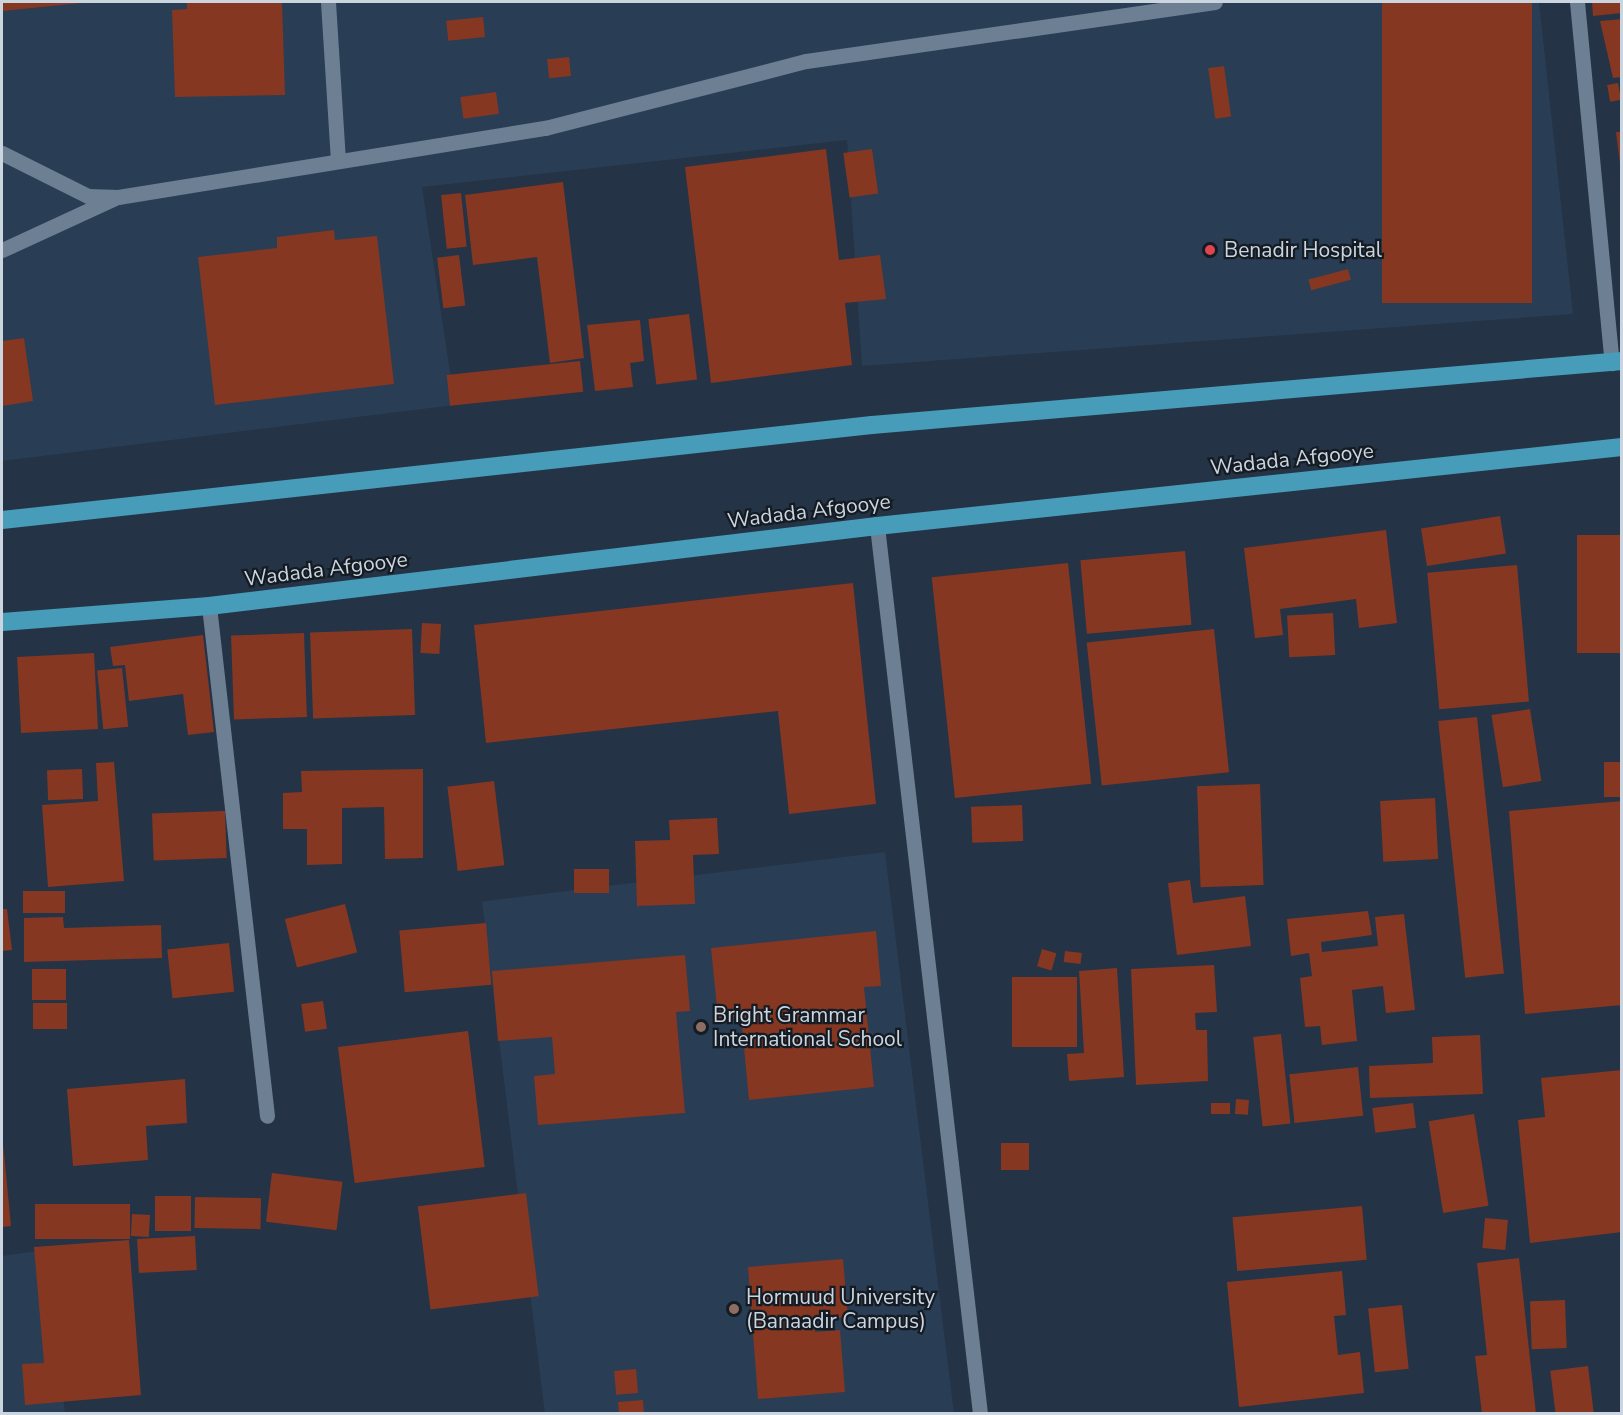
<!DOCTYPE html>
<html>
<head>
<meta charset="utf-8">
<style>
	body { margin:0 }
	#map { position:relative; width:1623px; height:1415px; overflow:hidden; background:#243345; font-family:"Nunito Sans",sans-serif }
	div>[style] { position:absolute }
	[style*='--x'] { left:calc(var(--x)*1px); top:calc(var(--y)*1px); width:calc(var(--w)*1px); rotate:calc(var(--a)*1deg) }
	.built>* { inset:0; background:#293d54; transform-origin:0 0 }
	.building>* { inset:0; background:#863722; transform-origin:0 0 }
	.lane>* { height:15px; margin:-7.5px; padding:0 7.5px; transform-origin:7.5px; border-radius:7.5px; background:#6d7f93 }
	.street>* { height:15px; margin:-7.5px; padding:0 7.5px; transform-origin:7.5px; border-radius:7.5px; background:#6d7f93 }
	.highway>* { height:18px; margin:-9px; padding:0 9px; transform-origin:9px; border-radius:9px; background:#479cb9 }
	.dots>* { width:16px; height:16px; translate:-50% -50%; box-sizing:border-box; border:3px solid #141b22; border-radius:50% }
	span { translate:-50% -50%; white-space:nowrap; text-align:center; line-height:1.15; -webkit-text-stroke:4.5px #141b22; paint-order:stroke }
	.poi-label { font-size:21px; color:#cbd5e0 }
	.left { translate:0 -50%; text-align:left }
	.street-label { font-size:21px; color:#cbd5e0 }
	.frame { position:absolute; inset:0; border:3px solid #cbd5e0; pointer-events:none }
</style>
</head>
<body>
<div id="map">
	<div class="built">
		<i style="clip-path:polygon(2px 2px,1539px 2px,1573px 314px,862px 366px,847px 140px,422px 187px,455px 405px,2px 461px)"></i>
		<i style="left:885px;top:852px;width:565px;height:406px;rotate:83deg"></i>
		<i style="clip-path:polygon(44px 1250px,65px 1413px,2px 1413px,2px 1256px)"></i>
	</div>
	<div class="building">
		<i style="clip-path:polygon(2px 2px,82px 2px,82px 3px,2px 11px)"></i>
		<i style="clip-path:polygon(187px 2px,282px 2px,285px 95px,175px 97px,172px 10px,187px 9px)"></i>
		<i style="left:1382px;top:2px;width:150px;height:301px"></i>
		<i style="clip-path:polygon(1592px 2px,1622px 2px,1622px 13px,1593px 16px)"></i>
		<i style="left:483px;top:17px;width:20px;height:37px;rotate:84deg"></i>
		<i style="clip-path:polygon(1622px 19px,1622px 77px,1613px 78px,1600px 21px)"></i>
		<i style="left:569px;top:57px;width:19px;height:22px;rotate:84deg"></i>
		<i style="left:1224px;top:66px;width:51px;height:16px;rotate:82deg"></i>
		<i style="left:1618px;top:83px;width:17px;height:11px;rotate:80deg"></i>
		<i style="left:496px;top:92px;width:22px;height:36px;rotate:82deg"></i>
		<i style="clip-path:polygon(1616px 132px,1622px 132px,1622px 163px,1620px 163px)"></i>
		<i style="clip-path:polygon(826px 149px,839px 260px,880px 255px,886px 299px,845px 303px,852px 365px,711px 383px,685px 167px)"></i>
		<i style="left:872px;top:149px;width:45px;height:29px;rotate:82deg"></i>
		<i style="clip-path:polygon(563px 182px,584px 358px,550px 363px,537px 257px,473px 265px,465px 195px)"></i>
		<i style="left:461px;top:193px;width:54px;height:20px;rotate:84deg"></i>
		<i style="clip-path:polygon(334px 230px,335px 240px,377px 236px,394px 384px,215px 405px,198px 257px,277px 248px,277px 237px)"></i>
		<i style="left:459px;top:255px;width:51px;height:22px;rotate:83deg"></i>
		<i style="left:1348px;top:269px;width:11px;height:41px;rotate:75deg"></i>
		<i style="left:689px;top:314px;width:66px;height:41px;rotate:83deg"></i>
		<i style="clip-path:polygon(640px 320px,644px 361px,630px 363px,633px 387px,595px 391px,587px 325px)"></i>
		<i style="clip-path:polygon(24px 338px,33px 401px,2px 406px,2px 341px)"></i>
		<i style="left:580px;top:361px;width:31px;height:134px;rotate:84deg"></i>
		<i style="left:1500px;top:516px;width:38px;height:80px;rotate:81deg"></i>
		<i style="clip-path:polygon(1386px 530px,1397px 623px,1359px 628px,1356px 599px,1280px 609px,1283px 635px,1255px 638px,1244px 548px)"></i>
		<i style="left:1622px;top:535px;width:118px;height:45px;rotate:90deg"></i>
		<i style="left:1185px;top:551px;width:74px;height:105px;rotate:85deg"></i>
		<i style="left:1068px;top:563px;width:222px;height:137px;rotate:84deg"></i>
		<i style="left:1517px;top:565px;width:137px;height:90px;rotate:85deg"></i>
		<i style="clip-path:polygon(853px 583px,876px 804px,789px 814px,778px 711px,486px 743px,474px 625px)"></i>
		<i style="left:1333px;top:613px;width:42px;height:46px;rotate:87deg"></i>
		<i style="left:422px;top:623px;width:19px;height:30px;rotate:3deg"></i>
		<i style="left:412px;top:629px;width:86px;height:102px;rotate:88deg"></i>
		<i style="left:1214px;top:629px;width:144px;height:128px;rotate:84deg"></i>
		<i style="left:304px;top:633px;width:84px;height:73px;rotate:88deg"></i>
		<i style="clip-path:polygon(203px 635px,214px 732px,188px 735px,183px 694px,129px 701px,125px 665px,113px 666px,110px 647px)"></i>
		<i style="left:94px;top:653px;width:76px;height:77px;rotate:87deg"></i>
		<i style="left:122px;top:668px;width:59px;height:25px;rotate:84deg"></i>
		<i style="left:1530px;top:709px;width:73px;height:39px;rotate:81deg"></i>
		<i style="left:1477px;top:717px;width:258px;height:39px;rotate:84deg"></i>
		<i style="clip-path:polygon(114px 762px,124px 881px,48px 887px,42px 805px,98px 801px,96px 763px)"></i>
		<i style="left:1604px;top:762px;width:18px;height:35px"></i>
		<i style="left:82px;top:769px;width:30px;height:35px;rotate:88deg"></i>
		<i style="clip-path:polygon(423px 769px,423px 858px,385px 859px,384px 807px,342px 808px,342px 864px,307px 865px,307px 829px,283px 829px,283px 793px,302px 792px,301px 771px)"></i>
		<i style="left:494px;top:781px;width:85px;height:47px;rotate:83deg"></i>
		<i style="left:1260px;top:784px;width:101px;height:63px;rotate:88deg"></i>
		<i style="left:1435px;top:798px;width:61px;height:55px;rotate:87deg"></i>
		<i style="clip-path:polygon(1622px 801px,1622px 1005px,1525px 1014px,1509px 811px)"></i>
		<i style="left:1022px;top:805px;width:36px;height:51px;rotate:88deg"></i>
		<i style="left:225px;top:811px;width:47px;height:73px;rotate:88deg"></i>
		<i style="clip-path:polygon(717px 818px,719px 854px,693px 855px,695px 904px,637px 906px,635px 841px,670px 840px,669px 820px)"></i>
		<i style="left:574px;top:869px;width:35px;height:24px"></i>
		<i style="clip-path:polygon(1190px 880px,1193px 903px,1245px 896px,1251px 946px,1177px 955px,1168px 883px)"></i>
		<i style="left:23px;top:891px;width:42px;height:22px"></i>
		<i style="left:345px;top:904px;width:50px;height:62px;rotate:76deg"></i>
		<i style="clip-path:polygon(2px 909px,7px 909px,12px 950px,2px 951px)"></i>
		<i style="clip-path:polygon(1368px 911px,1372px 935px,1321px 942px,1322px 952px,1378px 946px,1375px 917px,1404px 914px,1415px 1010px,1386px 1013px,1383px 986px,1352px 990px,1357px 1041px,1322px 1045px,1320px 1026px,1305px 1027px,1300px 978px,1312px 976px,1309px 953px,1291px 956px,1287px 919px)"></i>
		<i style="clip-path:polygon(63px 917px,64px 928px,161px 925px,162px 958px,24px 962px,24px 918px)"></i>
		<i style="left:486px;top:923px;width:62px;height:87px;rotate:85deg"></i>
		<i style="clip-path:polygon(876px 931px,881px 986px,864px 987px,874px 1087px,749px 1100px,741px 1016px,718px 1018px,711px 948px)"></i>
		<i style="left:229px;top:943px;width:49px;height:62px;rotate:84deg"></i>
		<i style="left:1042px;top:949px;width:15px;height:18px;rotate:16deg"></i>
		<i style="left:1065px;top:951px;width:17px;height:11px;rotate:7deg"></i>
		<i style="clip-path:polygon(685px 955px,690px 1011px,676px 1012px,685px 1113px,538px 1125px,534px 1076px,555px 1074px,552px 1037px,498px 1041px,492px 971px)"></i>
		<i style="clip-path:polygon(1214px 965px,1217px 1012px,1195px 1013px,1196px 1030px,1207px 1030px,1208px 1081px,1136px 1085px,1131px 969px)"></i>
		<i style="clip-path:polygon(1117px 968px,1124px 1077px,1069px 1081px,1067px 1054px,1084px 1053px,1079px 971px)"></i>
		<i style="left:32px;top:969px;width:34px;height:31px"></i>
		<i style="left:1077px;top:977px;width:70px;height:65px;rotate:90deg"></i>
		<i style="left:323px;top:1001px;width:28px;height:22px;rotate:82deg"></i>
		<i style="left:33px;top:1003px;width:34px;height:26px"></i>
		<i style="left:468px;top:1031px;width:137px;height:131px;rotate:83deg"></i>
		<i style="left:1281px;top:1034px;width:90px;height:28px;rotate:84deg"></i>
		<i style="clip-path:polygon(1480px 1035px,1483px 1094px,1370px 1098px,1369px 1066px,1433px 1063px,1432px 1037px)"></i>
		<i style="left:1358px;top:1067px;width:49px;height:69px;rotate:84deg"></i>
		<i style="clip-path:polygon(1622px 1070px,1622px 1232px,1530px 1243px,1518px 1120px,1545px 1117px,1541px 1078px)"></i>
		<i style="clip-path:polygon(185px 1079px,187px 1123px,146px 1126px,148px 1160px,73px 1166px,67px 1089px)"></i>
		<i style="left:1236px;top:1099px;width:13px;height:15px;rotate:4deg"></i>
		<i style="left:1211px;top:1103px;width:19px;height:11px"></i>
		<i style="left:1413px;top:1103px;width:25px;height:41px;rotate:83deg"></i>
		<i style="left:1474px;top:1114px;width:93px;height:46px;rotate:81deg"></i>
		<i style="clip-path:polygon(2px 1133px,11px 1226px,2px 1227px)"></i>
		<i style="left:1029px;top:1143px;width:27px;height:28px;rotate:90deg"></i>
		<i style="left:272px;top:1173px;width:71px;height:49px;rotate:7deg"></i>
		<i style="left:526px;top:1193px;width:104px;height:109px;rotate:83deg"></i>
		<i style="left:155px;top:1196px;width:36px;height:35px"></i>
		<i style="left:195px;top:1197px;width:66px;height:31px;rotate:1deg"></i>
		<i style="left:35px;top:1204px;width:95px;height:35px"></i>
		<i style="left:1362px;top:1206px;width:54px;height:130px;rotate:85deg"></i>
		<i style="left:132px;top:1214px;width:18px;height:22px;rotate:3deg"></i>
		<i style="left:1485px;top:1218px;width:23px;height:30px;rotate:5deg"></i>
		<i style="left:195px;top:1236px;width:34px;height:58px;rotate:87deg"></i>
		<i style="clip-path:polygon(129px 1240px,141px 1395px,25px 1405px,22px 1364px,44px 1363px,34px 1247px)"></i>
		<i style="clip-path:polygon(1519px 1258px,1536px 1414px,1482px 1414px,1475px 1356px,1487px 1355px,1477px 1263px)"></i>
		<i style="clip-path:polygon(843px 1259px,848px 1317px,814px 1320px,815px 1332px,840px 1330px,845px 1392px,758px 1399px,748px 1267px)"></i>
		<i style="clip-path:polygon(1342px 1271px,1346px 1315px,1334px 1316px,1338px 1355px,1360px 1352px,1364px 1393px,1239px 1407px,1227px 1282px)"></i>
		<i style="left:1565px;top:1300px;width:48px;height:35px;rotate:88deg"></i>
		<i style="left:1402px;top:1305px;width:64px;height:34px;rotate:84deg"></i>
		<i style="left:1588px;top:1366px;width:48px;height:38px;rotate:83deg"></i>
		<i style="left:636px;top:1369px;width:24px;height:22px;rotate:85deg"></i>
		<i style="clip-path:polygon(643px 1400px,644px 1414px,619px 1414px,618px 1402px)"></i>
	</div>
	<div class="lane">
		<i style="--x:328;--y:2;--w:159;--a:86.4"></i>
		<i style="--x:2;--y:153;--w:96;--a:26.6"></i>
		<i style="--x:88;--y:196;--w:30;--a:2"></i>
		<i style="--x:118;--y:197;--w:433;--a:-9.2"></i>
		<i style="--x:545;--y:128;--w:269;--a:-14.4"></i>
		<i style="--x:806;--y:61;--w:413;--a:-8.2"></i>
		<i style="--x:2;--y:250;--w:124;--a:-24.7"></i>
	</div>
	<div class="street">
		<i style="--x:1577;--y:2;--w:363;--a:84.5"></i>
		<i style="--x:877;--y:526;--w:894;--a:83.38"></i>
		<i style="--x:209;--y:606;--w:513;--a:83.51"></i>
	</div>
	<div class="highway">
		<i style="--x:2;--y:520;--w:875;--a:-6.23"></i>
		<i style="--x:872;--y:425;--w:753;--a:-4.88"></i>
		<i style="--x:2;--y:622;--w:208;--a:-4.4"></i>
		<i style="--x:209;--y:606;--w:673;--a:-6.83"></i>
		<i style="--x:877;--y:526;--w:749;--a:-6.05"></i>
	</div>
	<div class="dots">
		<i style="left:1210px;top:250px;background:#e0444e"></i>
		<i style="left:701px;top:1027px;background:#8d6e63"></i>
		<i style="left:734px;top:1309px;background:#8d6e63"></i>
	</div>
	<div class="poi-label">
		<span class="left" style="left:1224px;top:250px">Benadir Hospital</span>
		<span class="left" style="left:713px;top:1027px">Bright Grammar<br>International School</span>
		<span class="left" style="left:746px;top:1309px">Hormuud University<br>(Banaadir Campus)</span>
	</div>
	<div class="street-label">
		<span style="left:1292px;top:459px;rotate:-6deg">Wadada Afgooye</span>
		<span style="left:809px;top:511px;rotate:-7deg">Wadada Afgooye</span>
		<span style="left:326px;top:569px;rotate:-7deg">Wadada Afgooye</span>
	</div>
	<div class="frame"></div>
</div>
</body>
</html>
